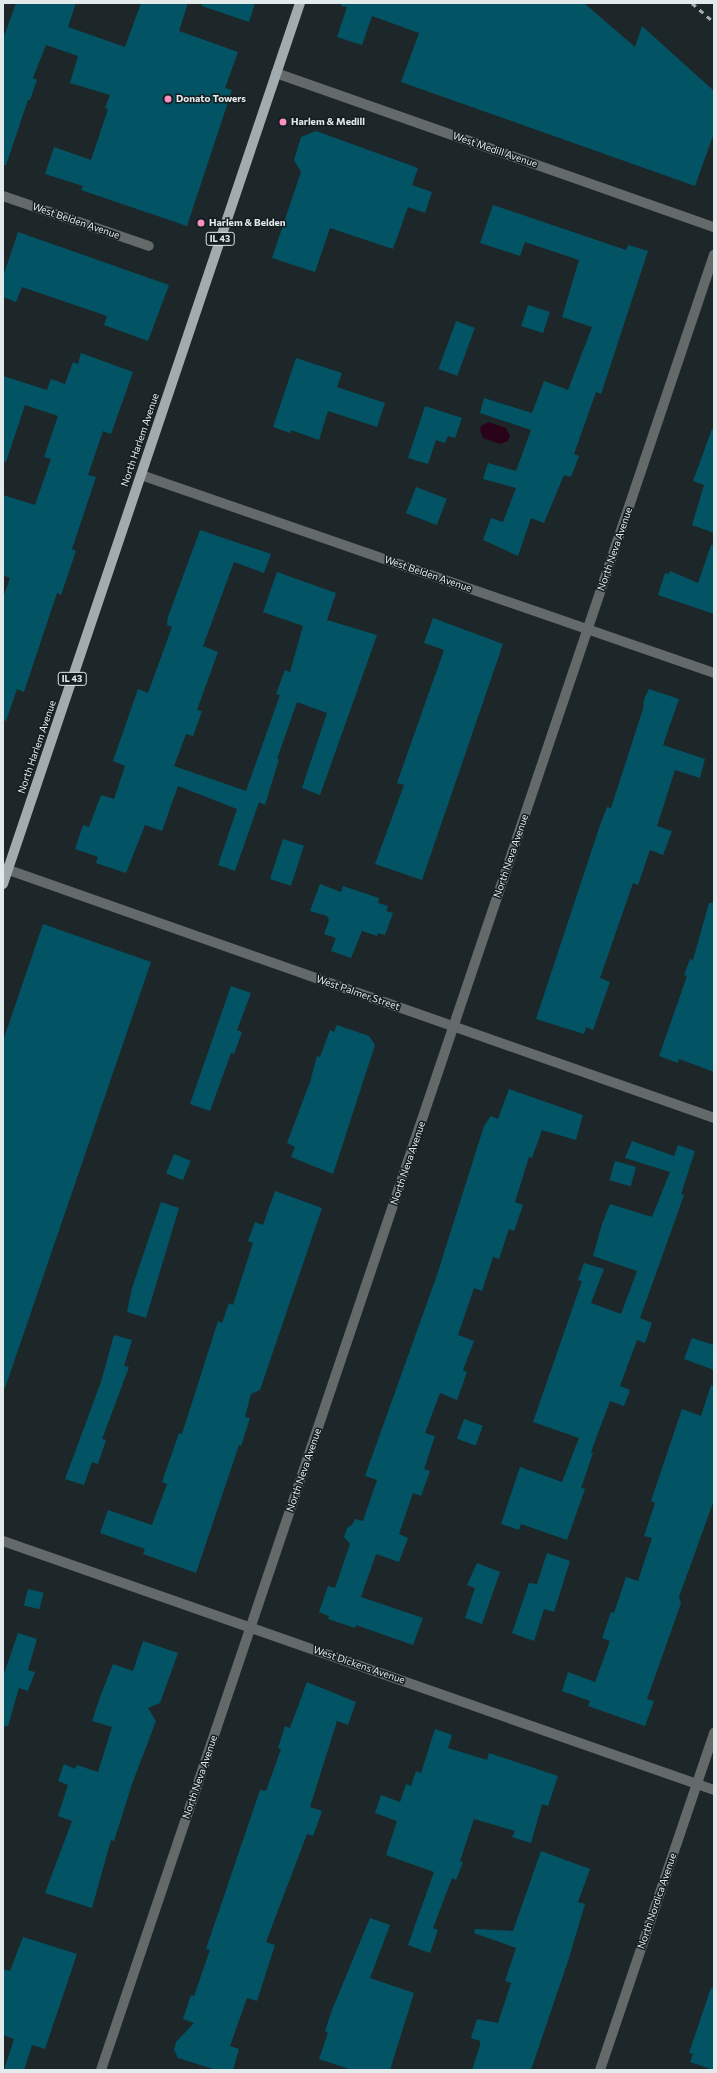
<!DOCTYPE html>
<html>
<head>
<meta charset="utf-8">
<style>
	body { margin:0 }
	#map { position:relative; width:717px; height:2073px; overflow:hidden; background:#1d272a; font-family:Commissioner,sans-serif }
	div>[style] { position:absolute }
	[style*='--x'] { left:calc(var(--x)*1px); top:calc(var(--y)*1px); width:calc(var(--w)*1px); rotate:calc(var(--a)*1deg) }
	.water>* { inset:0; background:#2b0319 }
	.building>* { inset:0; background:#025465; transform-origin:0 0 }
	.street>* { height:10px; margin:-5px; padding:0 5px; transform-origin:5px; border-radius:5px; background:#64696a }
	.primary>* { height:10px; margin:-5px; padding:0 5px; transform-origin:5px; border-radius:5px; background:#a2acb0 }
	.rail>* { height:3px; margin-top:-1.5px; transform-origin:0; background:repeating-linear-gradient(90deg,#a4acae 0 5px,transparent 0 10px) }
	.dots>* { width:11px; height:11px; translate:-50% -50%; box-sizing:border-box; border:2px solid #141d20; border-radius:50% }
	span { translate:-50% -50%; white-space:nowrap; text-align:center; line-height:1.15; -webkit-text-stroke:3px #141d20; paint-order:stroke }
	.shield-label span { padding:1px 3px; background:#141d20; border:1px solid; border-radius:3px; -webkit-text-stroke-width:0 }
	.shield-label { font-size:9px; color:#e3eaec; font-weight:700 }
	.poi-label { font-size:10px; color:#e3eaec; font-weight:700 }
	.left { translate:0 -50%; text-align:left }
	.street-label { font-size:10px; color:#e3eaec }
	.frame { position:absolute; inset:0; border:4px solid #e3eaec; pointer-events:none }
</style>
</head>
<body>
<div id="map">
	<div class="water">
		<i style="clip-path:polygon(489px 422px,506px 428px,510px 436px,508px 441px,500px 444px,483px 438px,480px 430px,481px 426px)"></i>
	</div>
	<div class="building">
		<i style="clip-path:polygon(16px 3px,76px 3px,68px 27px,125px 47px,141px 3px,188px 3px,179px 31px,238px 52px,225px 88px,232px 90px,187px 226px,81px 190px,83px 186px,45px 174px,54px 147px,91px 160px,108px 109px,105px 108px,110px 95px,70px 83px,78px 56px,46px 45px,33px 78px,37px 80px,30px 100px,28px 100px,6px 165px,3px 165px,3px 39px)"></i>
		<i style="clip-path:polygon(202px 3px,255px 3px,249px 22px,202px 6px)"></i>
		<i style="clip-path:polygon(342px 3px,584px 3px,635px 47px,642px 26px,714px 91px,714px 133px,695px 186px,401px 82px,419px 33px,372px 16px,362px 45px,337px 37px,347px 7px,341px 6px)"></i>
		<i style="clip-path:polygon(316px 131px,418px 168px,412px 185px,432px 192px,425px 213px,408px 207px,393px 249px,330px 228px,315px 272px,272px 258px,301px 172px,294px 160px,301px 137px)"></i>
		<i style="clip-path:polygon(493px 205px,626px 250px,628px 245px,648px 251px,601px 394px,596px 392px,574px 454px,579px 456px,571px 477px,564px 475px,544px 523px,531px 518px,518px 556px,483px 540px,491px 518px,503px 522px,516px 488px,483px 479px,488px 463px,516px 471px,531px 430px,480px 413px,484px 398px,532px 413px,544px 381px,568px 390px,592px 327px,562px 317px,579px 260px,525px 242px,520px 256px,480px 243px)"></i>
		<i style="clip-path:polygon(18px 232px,169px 285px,148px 341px,104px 325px,107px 316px,22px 287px,16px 302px,3px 297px,3px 277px)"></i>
		<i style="left:528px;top:305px;width:23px;height:22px;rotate:18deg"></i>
		<i style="left:456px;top:321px;width:20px;height:51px;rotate:20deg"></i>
		<i style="clip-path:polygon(81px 353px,133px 372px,111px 434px,103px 431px,88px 475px,96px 477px,72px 549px,76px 551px,61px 595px,57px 593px,24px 692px,17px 689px,6px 721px,3px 720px,3px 598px,10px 578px,3px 575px,3px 495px,35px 505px,51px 459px,44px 457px,58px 416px,25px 405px,6px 462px,3px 461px,3px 376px,47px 390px,51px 379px,65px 384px,73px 362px,78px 364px)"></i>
		<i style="clip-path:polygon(296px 358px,342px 373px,337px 387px,385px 403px,377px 427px,328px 411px,319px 440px,291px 430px,290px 433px,273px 427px)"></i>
		<i style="clip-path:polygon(425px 406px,462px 418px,455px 438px,448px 436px,445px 443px,436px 440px,428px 464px,408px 458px)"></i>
		<i style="clip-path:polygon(712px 429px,714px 429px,714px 533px,692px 525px,704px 485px,693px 481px)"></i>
		<i style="left:416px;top:487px;width:33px;height:28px;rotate:21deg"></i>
		<i style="clip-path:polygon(200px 530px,271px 554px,264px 573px,234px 562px,203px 646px,218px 652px,197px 710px,202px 711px,193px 736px,186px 734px,174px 766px,246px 791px,280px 695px,276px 694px,285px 670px,290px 672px,303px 626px,263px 612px,277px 572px,336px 593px,327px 620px,377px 635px,320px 795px,302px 788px,327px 713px,297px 702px,277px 759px,279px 759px,265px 805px,259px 802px,235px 871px,218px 865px,237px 809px,178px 786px,162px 831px,145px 825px,126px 873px,96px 863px,98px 857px,75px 849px,83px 825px,89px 827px,101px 795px,114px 799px,125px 766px,113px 761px,138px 689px,148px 693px,172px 627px,167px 625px,168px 617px)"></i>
		<i style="clip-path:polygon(711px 545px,714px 545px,714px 614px,658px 595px,665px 573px,669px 574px,670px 571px,698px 583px)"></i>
		<i style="clip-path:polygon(433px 618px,503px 644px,422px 880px,375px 864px,404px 785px,397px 783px,444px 650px,424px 643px)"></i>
		<i style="clip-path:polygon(649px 689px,679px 699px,663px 745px,705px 759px,700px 778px,675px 770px,657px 826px,672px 831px,663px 855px,650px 850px,638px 885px,633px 883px,600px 978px,610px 982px,593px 1030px,586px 1027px,584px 1034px,536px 1019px,599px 828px,607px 807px,611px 808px,643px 709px,644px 699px)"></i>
		<i style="left:283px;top:839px;width:22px;height:42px;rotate:18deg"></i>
		<i style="clip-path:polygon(320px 884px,341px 892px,343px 886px,379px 898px,378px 903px,388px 906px,386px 911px,393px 913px,385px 935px,378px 933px,377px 936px,362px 931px,351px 958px,331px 951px,336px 938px,324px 934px,329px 920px,327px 916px,310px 911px)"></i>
		<i style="clip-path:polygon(709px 903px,714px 903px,714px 1072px,679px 1059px,678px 1063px,659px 1056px,687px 976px,684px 975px,690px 959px,693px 960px)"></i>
		<i style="clip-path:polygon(43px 924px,151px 962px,5px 1388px,3px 1388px,3px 1041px)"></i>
		<i style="clip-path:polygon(231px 986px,251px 993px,237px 1030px,242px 1032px,234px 1054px,231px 1053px,210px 1111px,190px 1104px)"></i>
		<i style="clip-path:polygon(337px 1025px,369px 1036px,375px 1045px,333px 1174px,291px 1157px,295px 1147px,287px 1143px,310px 1082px,317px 1056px,320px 1057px,330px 1030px,334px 1032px)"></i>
		<i style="clip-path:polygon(509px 1089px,583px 1115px,576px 1140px,542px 1130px,532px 1158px,529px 1157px,515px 1202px,523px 1205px,514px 1231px,509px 1229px,499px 1259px,493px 1257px,482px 1291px,474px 1288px,458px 1335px,474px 1341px,463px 1370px,467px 1372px,457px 1400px,440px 1393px,425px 1433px,435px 1436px,424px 1469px,430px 1471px,421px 1496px,413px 1493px,399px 1534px,408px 1538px,399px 1562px,376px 1554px,361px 1597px,423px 1618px,413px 1645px,356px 1625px,355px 1628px,328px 1619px,329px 1616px,319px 1612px,328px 1586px,335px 1588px,350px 1544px,344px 1537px,347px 1528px,352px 1525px,355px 1519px,363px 1521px,377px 1480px,365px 1476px,437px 1275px,484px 1126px,491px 1116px,498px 1119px)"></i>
		<i style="clip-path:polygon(632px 1141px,674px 1156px,678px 1145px,695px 1151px,681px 1194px,684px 1195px,640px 1318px,652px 1323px,645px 1343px,637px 1340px,620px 1386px,630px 1390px,624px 1406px,610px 1401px,591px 1452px,593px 1453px,581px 1488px,585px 1489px,567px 1540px,521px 1524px,519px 1530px,501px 1524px,520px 1467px,562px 1482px,579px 1438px,533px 1422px,582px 1281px,578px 1280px,584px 1263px,604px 1269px,591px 1303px,621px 1314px,637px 1271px,593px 1256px,602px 1224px,610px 1204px,652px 1217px,670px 1172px,625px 1158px)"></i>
		<i style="left:174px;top:1154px;width:18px;height:21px;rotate:22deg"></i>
		<i style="left:615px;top:1161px;width:22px;height:20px;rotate:16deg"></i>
		<i style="clip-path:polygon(275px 1191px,322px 1208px,260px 1390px,251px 1394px,245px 1417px,250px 1418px,241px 1446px,239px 1445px,196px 1573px,143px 1554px,145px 1549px,100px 1533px,108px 1510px,152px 1525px,167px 1484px,162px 1482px,179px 1433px,182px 1434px,218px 1321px,222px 1323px,229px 1303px,233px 1305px,253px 1243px,248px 1241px,255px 1222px,263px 1225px)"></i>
		<i style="clip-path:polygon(161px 1202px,179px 1208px,146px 1318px,127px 1312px,132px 1288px)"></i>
		<i style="clip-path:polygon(114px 1335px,132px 1340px,124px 1366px,129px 1367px,102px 1439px,106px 1440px,98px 1464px,92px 1462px,84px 1485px,65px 1479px,101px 1382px)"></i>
		<i style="clip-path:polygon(692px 1338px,714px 1345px,714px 1370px,684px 1359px)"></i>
		<i style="clip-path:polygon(711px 1385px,714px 1386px,714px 1500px,679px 1597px,681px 1603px,647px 1699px,654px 1701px,645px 1726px,588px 1706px,590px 1701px,562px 1691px,568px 1672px,595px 1682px,610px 1641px,602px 1638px,611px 1612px,614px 1613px,626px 1577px,638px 1581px,652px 1538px,644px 1536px,655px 1503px,651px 1501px,682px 1409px,701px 1416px)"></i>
		<i style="left:464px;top:1419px;width:20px;height:21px;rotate:20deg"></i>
		<i style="clip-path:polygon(547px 1553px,570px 1561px,554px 1612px,544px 1609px,534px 1641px,512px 1633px,529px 1583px,537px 1584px)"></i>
		<i style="clip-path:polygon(477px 1563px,500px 1572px,482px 1624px,465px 1618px,475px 1588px,467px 1585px)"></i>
		<i style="left:28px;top:1589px;width:16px;height:17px;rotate:14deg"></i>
		<i style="clip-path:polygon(18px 1633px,37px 1639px,28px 1670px,35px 1672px,28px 1691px,19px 1688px,8px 1726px,3px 1726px,3px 1677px)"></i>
		<i style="clip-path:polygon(143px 1641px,178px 1653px,160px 1703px,148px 1708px,156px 1721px,132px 1784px,114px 1841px,111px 1840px,92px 1908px,45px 1893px,72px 1821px,58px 1816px,68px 1785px,58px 1781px,64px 1764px,75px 1769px,77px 1765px,98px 1772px,112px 1727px,92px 1721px,100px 1697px,113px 1664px,133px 1671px)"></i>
		<i style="clip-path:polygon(307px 1682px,356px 1702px,348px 1725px,337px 1721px,310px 1807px,322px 1811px,321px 1814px,313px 1836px,307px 1834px,266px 1942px,275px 1945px,257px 2001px,247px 1998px,230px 2046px,239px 2049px,233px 2070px,216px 2070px,178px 2058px,174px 2050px,176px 2042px,194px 2023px,183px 2019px,191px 1995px,194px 1996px,210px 1950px,206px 1949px,260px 1790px,266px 1791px,281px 1749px,278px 1748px,285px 1726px,290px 1728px)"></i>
		<i style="clip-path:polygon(435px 1729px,452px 1735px,448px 1748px,487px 1760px,489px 1753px,558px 1776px,548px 1806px,542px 1804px,531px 1843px,512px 1837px,515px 1831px,474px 1819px,460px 1861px,463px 1862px,456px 1880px,452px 1878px,433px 1928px,438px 1930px,430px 1953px,408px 1945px,434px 1872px,386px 1855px,397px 1821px,375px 1813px,381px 1795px,400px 1802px,406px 1784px,411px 1786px,416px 1771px,421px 1773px)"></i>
		<i style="clip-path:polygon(541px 1851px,590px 1869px,578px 1902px,585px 1904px,569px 1958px,531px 2070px,472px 2070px,480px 2045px,480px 2041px,471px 2038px,477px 2019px,498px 2023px,511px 1983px,505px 1981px,516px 1948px,474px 1933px,475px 1929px,513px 1931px)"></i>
		<i style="clip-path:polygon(370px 1918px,390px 1925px,370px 1978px,414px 1993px,390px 2070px,352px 2070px,319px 2059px,328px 2033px,325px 2031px,332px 2010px)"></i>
		<i style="clip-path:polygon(23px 1937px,77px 1954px,45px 2049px,32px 2045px,24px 2070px,4px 2070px,14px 2039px,3px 2035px,3px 1969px,10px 1971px)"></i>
		<i style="clip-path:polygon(711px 1988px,714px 1988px,714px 2070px,690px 2062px,693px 2054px,689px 2053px)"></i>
	</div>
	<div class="street">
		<i style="--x:276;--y:73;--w:464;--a:19.4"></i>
		<i style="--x:3;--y:196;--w:154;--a:18.9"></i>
		<i style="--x:141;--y:475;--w:606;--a:19.06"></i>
		<i style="--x:3;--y:868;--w:754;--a:19.37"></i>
		<i style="--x:3;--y:1541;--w:753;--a:19.3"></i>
		<i style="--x:101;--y:2070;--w:1916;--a:-71.34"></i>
		<i style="--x:600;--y:2070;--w:356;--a:-71.3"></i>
	</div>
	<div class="primary">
		<i style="--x:3;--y:884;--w:930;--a:-71.37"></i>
	</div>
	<div class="rail">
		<i style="--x:692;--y:3;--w:29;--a:41"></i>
	</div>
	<div class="dots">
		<i style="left:168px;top:99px;background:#fc8fc2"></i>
		<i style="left:283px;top:122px;background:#fc8fc2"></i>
		<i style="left:201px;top:223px;background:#fc8fc2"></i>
	</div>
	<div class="shield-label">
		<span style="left:220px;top:239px">IL 43</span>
		<span style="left:72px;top:679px">IL 43</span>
	</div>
	<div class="poi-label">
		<span class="left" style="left:176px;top:99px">Donato Towers</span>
		<span class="left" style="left:291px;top:122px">Harlem &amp; Medill</span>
		<span class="left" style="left:209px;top:223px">Harlem &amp; Belden</span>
	</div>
	<div class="street-label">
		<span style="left:495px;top:150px;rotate:19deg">West Medill Avenue</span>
		<span style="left:76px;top:221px;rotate:19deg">West Belden Avenue</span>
		<span style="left:140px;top:440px;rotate:-71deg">North Harlem Avenue</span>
		<span style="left:615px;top:549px;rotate:-71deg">North Neva Avenue</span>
		<span style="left:428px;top:574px;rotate:19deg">West Belden Avenue</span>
		<span style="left:37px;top:747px;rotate:-71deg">North Harlem Avenue</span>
		<span style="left:511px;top:856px;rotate:-71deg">North Neva Avenue</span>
		<span style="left:358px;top:993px;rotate:19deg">West Palmer Street</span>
		<span style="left:408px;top:1163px;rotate:-71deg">North Neva Avenue</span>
		<span style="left:304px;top:1470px;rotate:-71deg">North Neva Avenue</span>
		<span style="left:359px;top:1665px;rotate:19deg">West Dickens Avenue</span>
		<span style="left:200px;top:1777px;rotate:-71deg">North Neva Avenue</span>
		<span style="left:657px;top:1901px;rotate:-71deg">North Nordica Avenue</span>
	</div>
	<div class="frame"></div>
</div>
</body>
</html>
